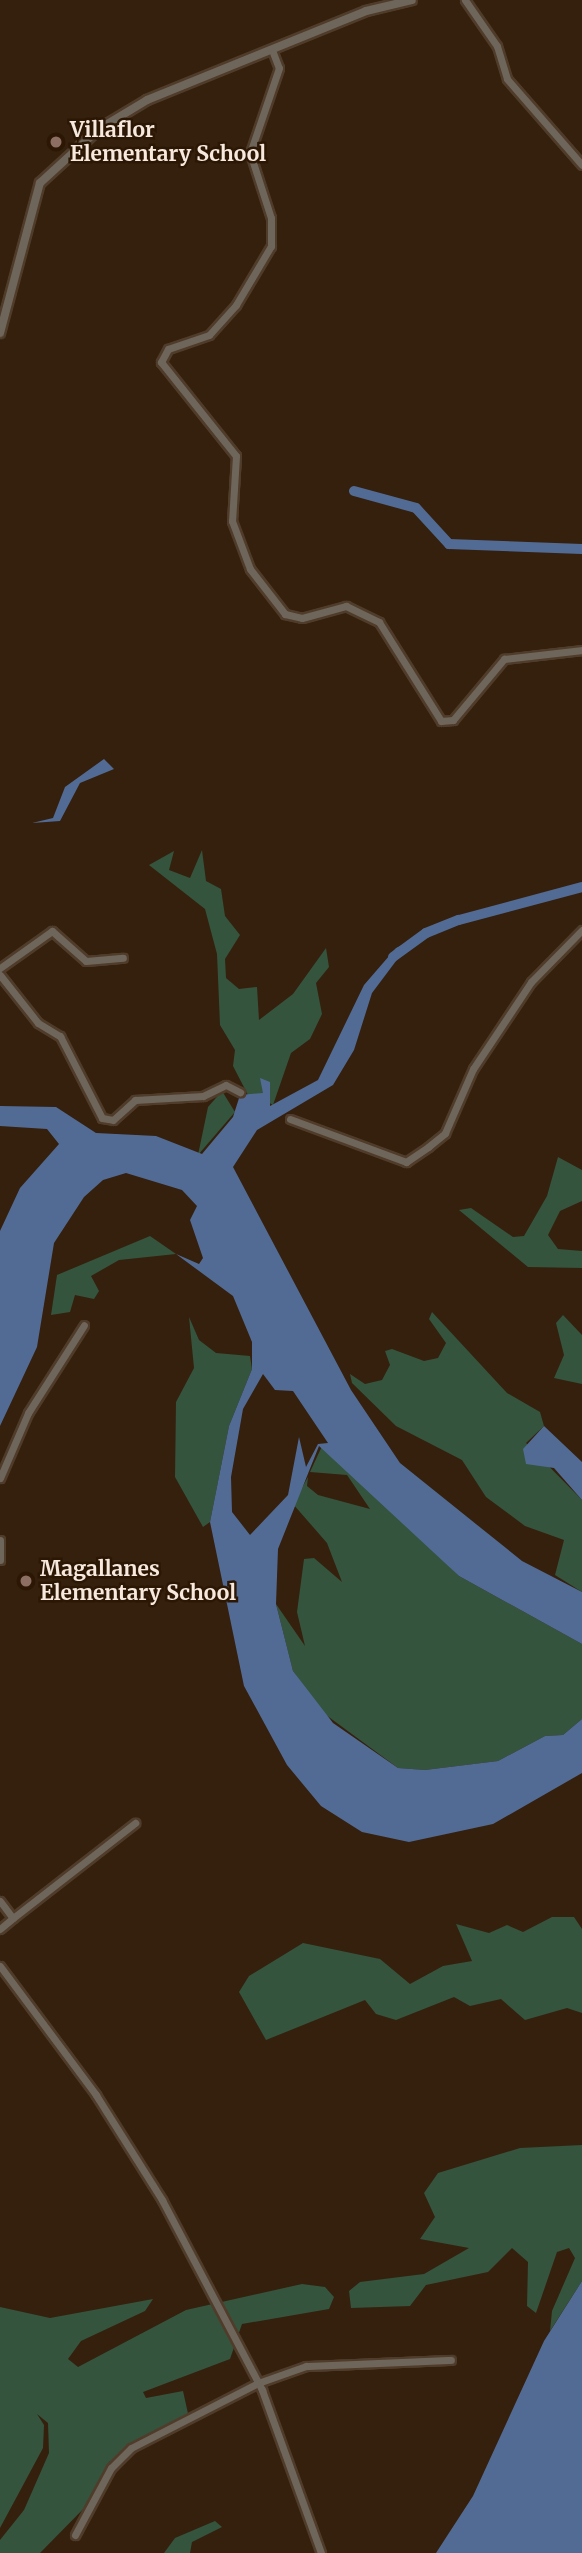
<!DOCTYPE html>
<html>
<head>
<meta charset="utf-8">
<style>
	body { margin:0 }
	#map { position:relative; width:582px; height:2553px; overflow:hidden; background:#35200d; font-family:Merriweather,serif }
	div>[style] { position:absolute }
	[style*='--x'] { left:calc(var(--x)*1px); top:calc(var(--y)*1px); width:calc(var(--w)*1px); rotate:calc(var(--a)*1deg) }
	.green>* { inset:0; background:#34543d }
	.water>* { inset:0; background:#526b95 }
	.river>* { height:10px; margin:-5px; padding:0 5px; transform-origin:5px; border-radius:5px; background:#526b95 }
	.roads { filter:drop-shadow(2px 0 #503c2a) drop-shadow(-2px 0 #503c2a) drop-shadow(0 2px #503c2a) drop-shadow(0 -2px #503c2a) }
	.minor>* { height:7px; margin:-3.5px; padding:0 3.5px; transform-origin:3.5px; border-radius:3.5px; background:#6f665b }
	.tertiary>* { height:8px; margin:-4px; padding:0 4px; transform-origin:4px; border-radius:4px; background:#6f665b }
	.dots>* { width:19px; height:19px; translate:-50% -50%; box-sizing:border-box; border:4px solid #2b1704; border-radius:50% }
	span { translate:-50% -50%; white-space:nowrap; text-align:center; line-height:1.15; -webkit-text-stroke:5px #2b1704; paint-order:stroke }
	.poi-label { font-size:21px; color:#f7e9dd; font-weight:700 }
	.left { translate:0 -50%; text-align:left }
</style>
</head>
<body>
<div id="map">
	<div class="green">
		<i style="clip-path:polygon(202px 850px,206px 881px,221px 889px,225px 916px,240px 935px,225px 959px,226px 978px,239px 989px,257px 987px,259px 1020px,293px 994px,326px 948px,329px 967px,316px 983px,322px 1014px,310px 1039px,291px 1053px,273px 1105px,264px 1100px,270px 1082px,260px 1098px,248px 1095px,233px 1066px,235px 1050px,220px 1025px,217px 954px,205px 909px,149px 865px,174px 851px,169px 870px,190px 878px)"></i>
		<i style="clip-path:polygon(222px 1091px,235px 1112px,198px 1155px,208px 1107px)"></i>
		<i style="clip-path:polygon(558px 1157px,582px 1170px,582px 1201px,560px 1211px,548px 1235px,558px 1249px,582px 1251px,582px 1268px,528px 1267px,459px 1210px,471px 1208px,513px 1237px,524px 1236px,547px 1196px)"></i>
		<i style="clip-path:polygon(150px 1236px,176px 1254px,119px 1260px,91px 1276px,99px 1291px,94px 1299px,75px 1295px,70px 1312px,51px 1315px,57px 1275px)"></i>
		<i style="clip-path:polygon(432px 1312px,507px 1393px,540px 1412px,544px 1426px,526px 1443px,582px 1500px,582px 1592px,555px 1575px,564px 1540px,525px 1526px,486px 1497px,462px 1460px,396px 1426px,352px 1383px,350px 1374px,365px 1384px,382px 1380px,390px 1365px,385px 1351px,392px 1349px,424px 1361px,438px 1358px,446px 1343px,429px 1319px)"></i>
		<i style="clip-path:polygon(563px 1315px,582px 1335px,582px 1384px,554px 1378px,564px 1355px,556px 1323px)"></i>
		<i style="clip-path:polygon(189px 1317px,199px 1340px,216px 1353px,250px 1356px,252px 1369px,229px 1426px,210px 1522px,203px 1527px,175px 1477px,176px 1402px,194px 1368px)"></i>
		<i style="clip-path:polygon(323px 1444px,459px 1576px,582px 1644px,582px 1719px,563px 1735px,545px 1736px,498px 1761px,425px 1770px,398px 1768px,322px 1712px,293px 1671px,276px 1604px,305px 1646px,297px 1612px,304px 1559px,314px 1558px,342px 1582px,327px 1543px,293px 1504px,308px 1477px,307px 1486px,318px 1495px,370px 1509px,347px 1475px,310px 1472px)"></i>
		<i style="clip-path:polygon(552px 1917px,574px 1917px,582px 1929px,582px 2013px,567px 2008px,525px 2020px,501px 1999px,470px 2006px,454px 1997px,396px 2020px,376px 2014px,365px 2000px,266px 2040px,239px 1992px,249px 1976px,303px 1943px,380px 1959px,410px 1984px,443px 1966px,472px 1961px,456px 1924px,489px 1933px,507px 1925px,523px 1932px)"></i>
		<i style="clip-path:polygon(582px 2145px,582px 2281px,550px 2331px,552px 2311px,575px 2258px,569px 2248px,557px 2252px,536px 2313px,527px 2306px,528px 2262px,512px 2248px,488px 2272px,426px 2285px,410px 2306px,351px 2308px,349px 2291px,360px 2282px,424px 2274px,469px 2248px,420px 2239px,435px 2217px,424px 2193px,438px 2173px,520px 2148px)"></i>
		<i style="clip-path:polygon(302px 2284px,325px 2287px,334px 2297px,329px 2309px,242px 2324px,230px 2359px,143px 2392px,146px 2398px,183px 2391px,189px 2418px,109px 2462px,97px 2495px,40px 2553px,0 2553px,0 2540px,24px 2510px,49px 2453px,48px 2423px,37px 2414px,44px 2425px,43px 2448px,0 2528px,0 2307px,50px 2318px,153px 2299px,145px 2311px,81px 2341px,68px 2359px,78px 2367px,186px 2310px)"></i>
		<i style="clip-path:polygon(215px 2521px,222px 2527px,192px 2542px,190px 2553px,164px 2553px,175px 2538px)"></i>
	</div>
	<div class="water">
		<i style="clip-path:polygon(104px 759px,114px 769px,80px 783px,60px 821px,32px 823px,53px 818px,65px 787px)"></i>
		<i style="clip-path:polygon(evenodd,411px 941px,372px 993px,354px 1050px,333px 1085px,257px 1130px,233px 1167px,351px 1390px,400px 1463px,522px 1561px,582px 1592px,582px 1644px,459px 1576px,319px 1446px,278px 1549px,276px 1604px,293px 1671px,333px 1723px,398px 1768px,425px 1770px,498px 1761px,545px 1736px,563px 1735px,582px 1719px,582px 1773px,493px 1824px,409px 1842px,362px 1832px,321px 1806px,287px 1765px,244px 1686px,210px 1522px,229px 1426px,252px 1369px,252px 1342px,233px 1296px,176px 1254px,199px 1264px,203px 1258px,190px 1220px,197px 1206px,182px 1190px,126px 1173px,103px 1180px,84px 1197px,54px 1243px,37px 1347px,0 1426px,0 1231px,20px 1188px,59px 1144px,47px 1129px,0 1126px,0 1106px,56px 1107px,96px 1133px,156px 1136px,202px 1154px,233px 1117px,240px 1095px,263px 1093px,260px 1078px,270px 1082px,270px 1106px,318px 1080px,364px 985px,396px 948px,411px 941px,263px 1374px,275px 1390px,293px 1391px,328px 1443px,318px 1444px,306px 1467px,299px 1437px,288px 1495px,250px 1535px,232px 1512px,231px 1477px,243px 1409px,263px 1374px)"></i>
		<i style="clip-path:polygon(544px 1426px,582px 1462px,582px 1500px,554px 1468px,526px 1464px,523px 1449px)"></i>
		<i style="clip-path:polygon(582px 2281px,582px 2553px,436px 2553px,473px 2496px,544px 2341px)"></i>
	</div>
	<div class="river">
		<i style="--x:354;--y:491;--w:64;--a:15.3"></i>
		<i style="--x:416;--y:508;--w:49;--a:47.5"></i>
		<i style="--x:449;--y:544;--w:133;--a:2.2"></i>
		<i style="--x:393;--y:957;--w:41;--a:-36"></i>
		<i style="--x:426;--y:933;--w:35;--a:-22"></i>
		<i style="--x:459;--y:920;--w:127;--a:-15"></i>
	</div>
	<div class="roads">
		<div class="minor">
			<i style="--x:465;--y:0;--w:56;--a:55.2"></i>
			<i style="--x:497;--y:46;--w:34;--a:73"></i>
			<i style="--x:507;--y:79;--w:114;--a:48.9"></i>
			<i style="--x:272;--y:50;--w:19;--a:69"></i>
			<i style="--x:279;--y:68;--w:90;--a:108.8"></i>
			<i style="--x:250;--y:153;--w:68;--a:72.1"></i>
			<i style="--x:271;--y:218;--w:28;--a:90"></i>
			<i style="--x:271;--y:246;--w:69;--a:120.7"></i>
			<i style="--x:236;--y:305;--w:40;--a:132"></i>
			<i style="--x:209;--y:335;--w:43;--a:161.1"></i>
			<i style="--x:168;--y:349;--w:15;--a:118"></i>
			<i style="--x:161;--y:362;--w:120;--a:51.4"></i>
			<i style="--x:236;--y:456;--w:65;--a:93.5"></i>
			<i style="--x:232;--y:521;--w:51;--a:69.4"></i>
			<i style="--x:250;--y:569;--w:57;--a:52.1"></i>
			<i style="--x:285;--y:614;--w:17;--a:13"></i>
			<i style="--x:302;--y:618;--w:46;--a:-15.3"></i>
			<i style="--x:346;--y:606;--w:37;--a:26"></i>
			<i style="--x:379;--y:622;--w:117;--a:57.9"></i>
			<i style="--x:441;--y:721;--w:12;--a:-5"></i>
			<i style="--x:453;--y:720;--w:80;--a:-50.1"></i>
			<i style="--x:504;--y:659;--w:79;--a:-6.6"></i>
			<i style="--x:0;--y:968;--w:64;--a:-35.4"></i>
			<i style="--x:52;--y:931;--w:45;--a:41.4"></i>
			<i style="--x:86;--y:961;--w:37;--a:-5"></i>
			<i style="--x:0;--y:975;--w:61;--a:51.6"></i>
			<i style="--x:38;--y:1023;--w:26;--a:31"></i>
			<i style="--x:60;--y:1036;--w:92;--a:62.9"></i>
			<i style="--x:102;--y:1118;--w:11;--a:10"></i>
			<i style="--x:113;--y:1120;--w:30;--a:-42"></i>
			<i style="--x:135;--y:1100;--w:68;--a:-3.4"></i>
			<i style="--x:203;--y:1096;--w:25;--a:-26"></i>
			<i style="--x:226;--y:1085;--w:16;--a:27"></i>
			<i style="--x:290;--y:1119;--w:124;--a:20.3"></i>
			<i style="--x:406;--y:1162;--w:27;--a:-34"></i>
			<i style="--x:428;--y:1147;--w:22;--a:-39"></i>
			<i style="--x:445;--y:1133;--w:70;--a:-66.4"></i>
			<i style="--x:473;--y:1069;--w:105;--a:-56.3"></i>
			<i style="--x:531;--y:982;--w:73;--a:-45.6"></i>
			<i style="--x:0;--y:1478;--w:71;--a:-66.7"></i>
			<i style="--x:28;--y:1413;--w:104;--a:-57.5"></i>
			<i style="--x:0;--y:1540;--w:20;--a:90"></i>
			<i style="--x:0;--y:1901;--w:21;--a:53"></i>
			<i style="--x:13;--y:1918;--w:17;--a:140"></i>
			<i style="--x:13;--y:1918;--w:155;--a:-37.9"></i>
			<i style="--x:0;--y:1966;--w:161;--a:53.3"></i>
			<i style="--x:96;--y:2095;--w:124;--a:57.8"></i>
			<i style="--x:162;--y:2200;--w:215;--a:62.2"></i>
			<i style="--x:262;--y:2390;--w:173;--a:70.1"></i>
			<i style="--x:75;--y:2535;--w:76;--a:-61.8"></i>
			<i style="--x:111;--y:2468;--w:28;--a:-45"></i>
			<i style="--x:131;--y:2448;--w:143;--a:-27.1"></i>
			<i style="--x:258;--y:2383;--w:51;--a:-19.5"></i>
			<i style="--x:306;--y:2366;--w:145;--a:-2.4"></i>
		</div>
		<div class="tertiary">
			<i style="--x:0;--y:333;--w:155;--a:-75.1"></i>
			<i style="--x:40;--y:183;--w:80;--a:-42.5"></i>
			<i style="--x:99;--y:129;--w:56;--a:-31.1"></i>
			<i style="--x:147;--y:100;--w:236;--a:-22.1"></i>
			<i style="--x:366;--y:11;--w:47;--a:-13.4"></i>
		</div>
	</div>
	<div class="dots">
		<i style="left:56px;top:142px;background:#8d6e63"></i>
		<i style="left:26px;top:1581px;background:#8d6e63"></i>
	</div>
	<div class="poi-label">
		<span class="left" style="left:70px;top:142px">Villaflor<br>Elementary School</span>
		<span class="left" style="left:40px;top:1581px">Magallanes<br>Elementary School</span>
	</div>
</div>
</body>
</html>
